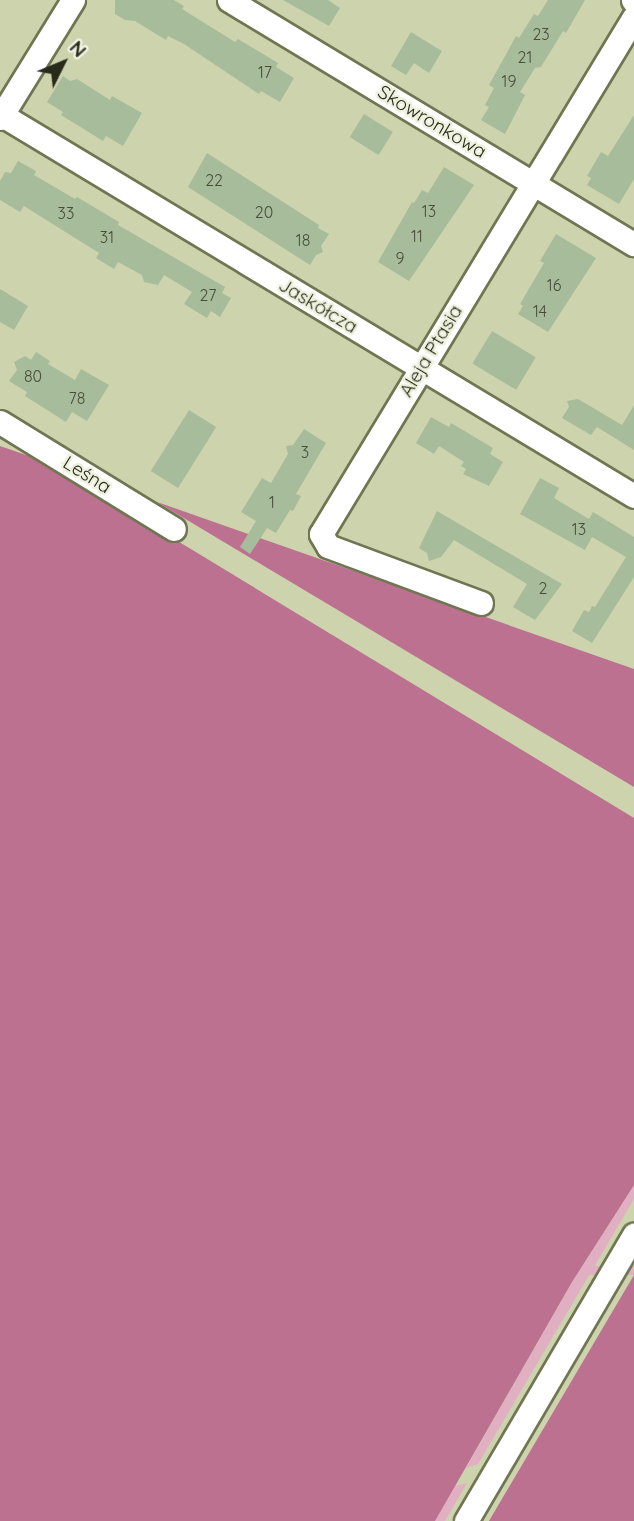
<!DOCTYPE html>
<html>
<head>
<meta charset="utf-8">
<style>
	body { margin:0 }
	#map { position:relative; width:634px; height:1521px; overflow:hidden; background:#cdd3ad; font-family:Quicksand,sans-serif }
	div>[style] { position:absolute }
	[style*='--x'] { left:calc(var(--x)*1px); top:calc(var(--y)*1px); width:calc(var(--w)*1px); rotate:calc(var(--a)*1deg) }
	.green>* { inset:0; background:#e1afc2; transform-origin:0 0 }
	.forest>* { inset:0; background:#bb718f }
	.building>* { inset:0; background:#a7bc9b; transform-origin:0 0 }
	.roads { filter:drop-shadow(2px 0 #707552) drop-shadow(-2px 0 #707552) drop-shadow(0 2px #707552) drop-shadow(0 -2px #707552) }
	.street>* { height:23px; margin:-11.5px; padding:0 11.5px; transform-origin:11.5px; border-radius:11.5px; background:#fff }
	span { translate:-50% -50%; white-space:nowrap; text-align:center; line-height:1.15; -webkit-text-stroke:5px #eef1de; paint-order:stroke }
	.number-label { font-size:16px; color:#484e3b }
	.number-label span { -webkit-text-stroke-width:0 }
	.street-label { font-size:19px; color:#282a1b }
	.north { position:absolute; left:28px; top:28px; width:70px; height:70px; -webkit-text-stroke:5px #eef1de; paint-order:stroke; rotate:47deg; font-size:19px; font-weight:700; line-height:28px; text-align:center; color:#282a1b }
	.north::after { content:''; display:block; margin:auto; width:24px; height:32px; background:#282a1b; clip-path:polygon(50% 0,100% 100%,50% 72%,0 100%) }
</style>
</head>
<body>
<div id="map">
	<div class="green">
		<i style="clip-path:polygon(634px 1185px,634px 1199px,478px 1464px,466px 1468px,572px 1282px)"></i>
		<i style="left:634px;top:1266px;width:9px;height:296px;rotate:90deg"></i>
		<i style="clip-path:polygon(467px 1483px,445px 1521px,435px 1521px,455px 1486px)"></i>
	</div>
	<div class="forest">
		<i style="clip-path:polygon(0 446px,49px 463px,634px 818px,634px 1185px,572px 1282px,435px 1521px,0 1521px)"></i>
		<i style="clip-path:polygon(157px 502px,634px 669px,634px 787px)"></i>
		<i style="clip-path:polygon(634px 1275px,634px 1521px,489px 1521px)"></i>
	</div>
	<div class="building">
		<i style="clip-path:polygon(115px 0,174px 0,184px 6px,182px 9px,235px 42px,238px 39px,278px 63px,276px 67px,294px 78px,280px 102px,261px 91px,259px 94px,184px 44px,168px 36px,166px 40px,135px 21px,125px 20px,115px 14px)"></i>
		<i style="clip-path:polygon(283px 0,328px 0,340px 8px,329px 26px)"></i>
		<i style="clip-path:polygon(548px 0,585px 0,566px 33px,563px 31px,541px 67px,535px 68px,520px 92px,525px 95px,505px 134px,481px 120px,489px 107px,485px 105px,494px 88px,489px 85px,516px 36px,519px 38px,534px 14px,538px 16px)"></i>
		<i style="clip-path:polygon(411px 32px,442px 51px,429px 73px,414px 63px,406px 75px,391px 66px)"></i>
		<i style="clip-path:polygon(63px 76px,70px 81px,77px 79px,110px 100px,112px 96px,142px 113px,123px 146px,106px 136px,103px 141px,61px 115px,63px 112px,47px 102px)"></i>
		<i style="left:364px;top:114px;width:34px;height:27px;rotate:32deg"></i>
		<i style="clip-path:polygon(634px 115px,634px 179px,619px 204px,587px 185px,591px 178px,587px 176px,601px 152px,608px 156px)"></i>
		<i style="clip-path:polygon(207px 153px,319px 225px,318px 228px,329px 234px,321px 246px,323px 252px,316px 255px,310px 265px,188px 187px)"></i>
		<i style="clip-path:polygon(18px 161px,36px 171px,34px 175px,75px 199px,77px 197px,119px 222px,118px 225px,225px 287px,222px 293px,231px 298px,220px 317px,211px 311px,207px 318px,184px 304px,192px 292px,164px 275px,158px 285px,144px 282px,142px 275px,118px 262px,114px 269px,96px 258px,99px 253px,24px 206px,20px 212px,0 200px,0 181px,5px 172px,11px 173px)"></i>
		<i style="clip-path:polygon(444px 167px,474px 185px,409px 281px,378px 262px,412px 202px,414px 203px,422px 190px,428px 193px)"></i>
		<i style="clip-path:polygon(556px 234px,596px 258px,548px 332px,518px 314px,523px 306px,520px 304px,544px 263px,540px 261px)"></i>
		<i style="clip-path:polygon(0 289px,28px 306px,14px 330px,0 322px)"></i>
		<i style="left:492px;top:331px;width:51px;height:38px;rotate:31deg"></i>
		<i style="clip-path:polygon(36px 352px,50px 361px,48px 364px,75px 380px,81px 369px,109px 385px,87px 421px,72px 412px,66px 422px,25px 396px,27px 392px,9px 381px,17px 370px,14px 362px,25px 356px,31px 360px)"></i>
		<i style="clip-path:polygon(578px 399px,622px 425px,634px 405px,634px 450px,597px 427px,591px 435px,562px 418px,569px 407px,567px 401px)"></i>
		<i style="left:189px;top:410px;width:32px;height:72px;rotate:32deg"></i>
		<i style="clip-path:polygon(431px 417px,449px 427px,451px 423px,493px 448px,490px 454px,503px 462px,489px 486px,463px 474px,466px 469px,461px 466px,464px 462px,439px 446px,434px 454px,416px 443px)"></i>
		<i style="clip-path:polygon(304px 429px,326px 443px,296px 494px,301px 496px,293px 511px,290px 510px,276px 533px,267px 528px,250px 554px,240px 547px,256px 521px,241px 512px,262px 478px,271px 483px,288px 454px,286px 446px,293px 445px)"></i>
		<i style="clip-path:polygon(540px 478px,559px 488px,554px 498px,589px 519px,593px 512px,634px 537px,634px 577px,592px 643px,572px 631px,584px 610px,589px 612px,592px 606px,595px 607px,626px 557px,592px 537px,585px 550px,520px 514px)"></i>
		<i style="clip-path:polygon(437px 511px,562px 584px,535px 620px,513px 607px,527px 584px,454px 540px,441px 557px,429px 561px,427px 553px,419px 548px)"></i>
	</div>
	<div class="roads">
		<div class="street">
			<i style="--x:229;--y:0;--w:473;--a:31.1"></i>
			<i style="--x:633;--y:0;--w:1;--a:0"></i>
			<i style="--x:2;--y:115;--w:738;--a:31.08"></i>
			<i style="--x:0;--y:118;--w:139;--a:-58.3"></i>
			<i style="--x:0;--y:422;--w:204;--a:31.6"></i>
			<i style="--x:481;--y:603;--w:163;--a:-159.6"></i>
			<i style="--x:328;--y:546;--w:14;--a:-120"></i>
			<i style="--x:321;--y:534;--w:604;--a:-58.81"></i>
			<i style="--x:466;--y:1521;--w:332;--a:-59.6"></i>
		</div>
	</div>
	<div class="number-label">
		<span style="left:541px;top:34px">23</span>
		<span style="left:525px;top:57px">21</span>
		<span style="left:265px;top:72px">17</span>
		<span style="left:509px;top:81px">19</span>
		<span style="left:214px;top:180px">22</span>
		<span style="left:429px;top:211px">13</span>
		<span style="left:264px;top:212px">20</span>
		<span style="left:66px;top:213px">33</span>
		<span style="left:417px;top:236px">11</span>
		<span style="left:107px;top:237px">31</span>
		<span style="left:303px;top:240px">18</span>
		<span style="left:400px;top:258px">9</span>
		<span style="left:554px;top:285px">16</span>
		<span style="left:208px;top:295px">27</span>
		<span style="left:540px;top:311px">14</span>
		<span style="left:33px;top:376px">80</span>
		<span style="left:77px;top:398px">78</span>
		<span style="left:305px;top:452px">3</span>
		<span style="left:272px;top:502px">1</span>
		<span style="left:579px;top:529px">13</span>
		<span style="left:543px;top:588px">2</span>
	</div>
	<div class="street-label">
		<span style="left:432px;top:122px;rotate:31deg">Skowronkowa</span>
		<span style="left:318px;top:306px;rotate:31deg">Jaskółcza</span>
		<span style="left:431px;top:351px;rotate:-59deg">Aleja Ptasia</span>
		<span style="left:87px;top:475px;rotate:32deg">Leśna</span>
	</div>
	<div class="north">N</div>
</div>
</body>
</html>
